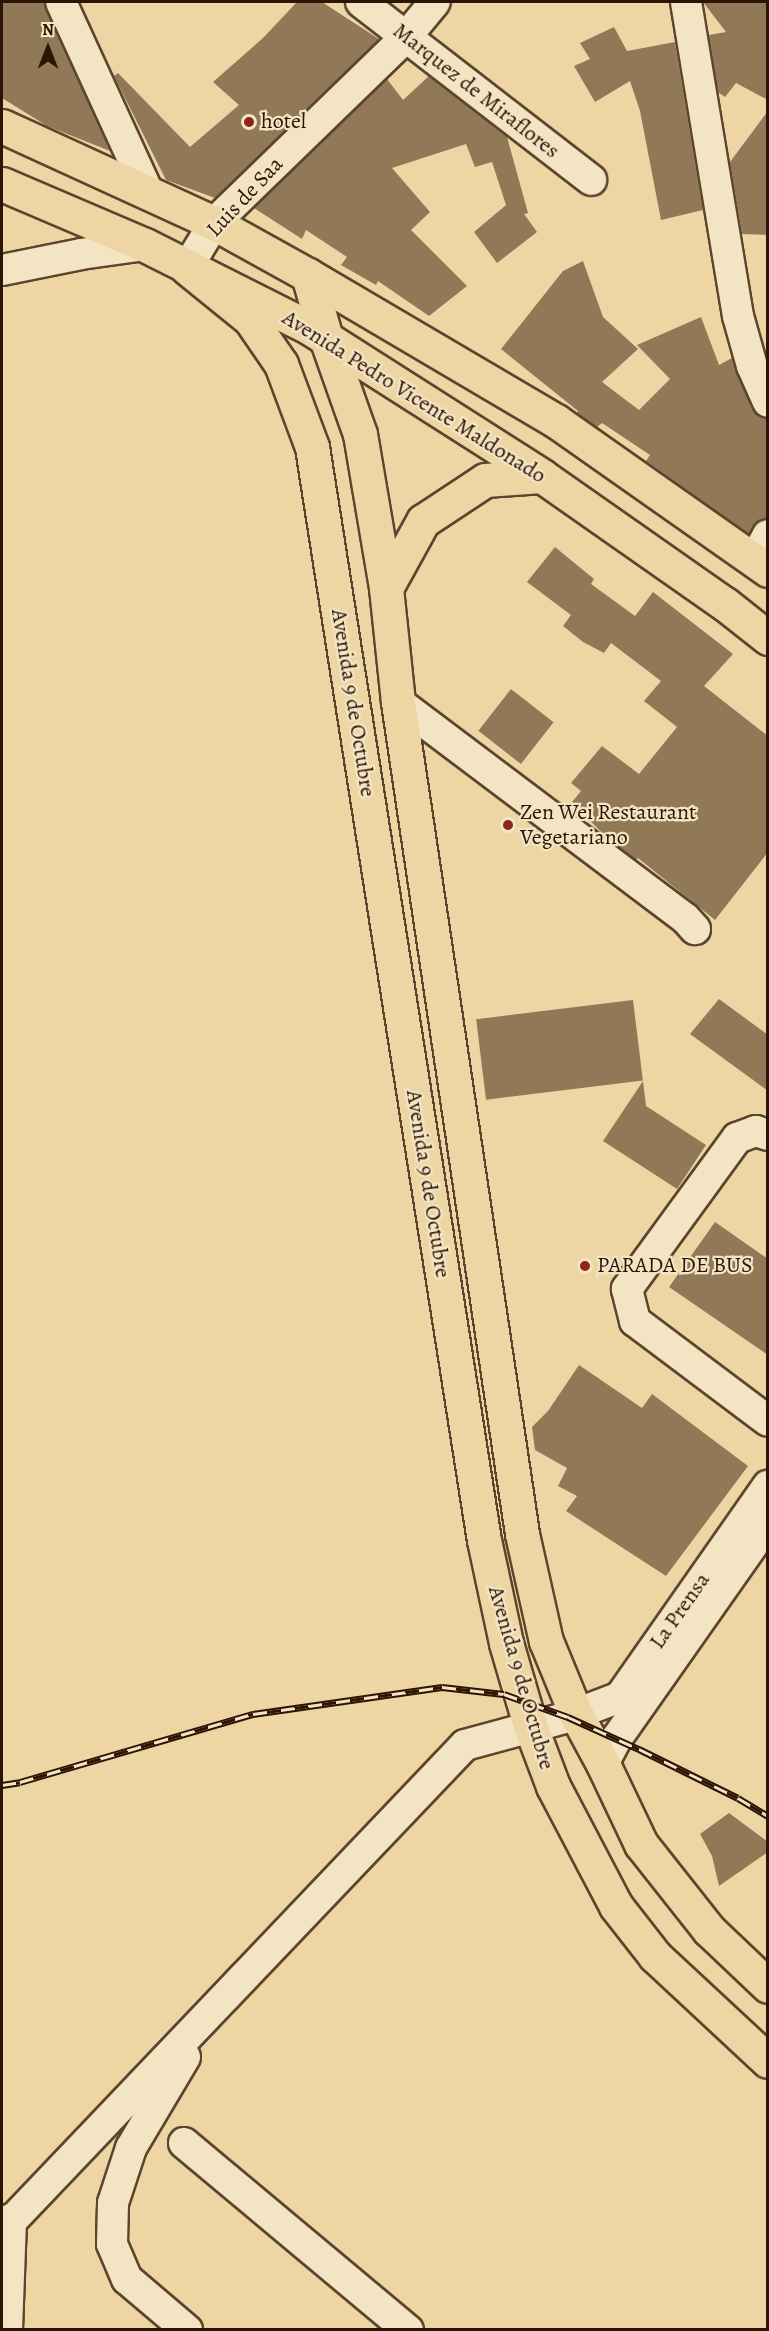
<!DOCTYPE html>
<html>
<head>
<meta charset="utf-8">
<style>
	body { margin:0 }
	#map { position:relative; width:769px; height:2331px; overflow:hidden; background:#edd6a4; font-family:Alegreya,serif }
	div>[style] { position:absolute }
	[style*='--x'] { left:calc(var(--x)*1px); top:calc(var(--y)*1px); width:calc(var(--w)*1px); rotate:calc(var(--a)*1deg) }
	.building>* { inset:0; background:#917958; transform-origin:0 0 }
	.roads { filter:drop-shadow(2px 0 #5d452d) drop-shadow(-2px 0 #5d452d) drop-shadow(0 2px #5d452d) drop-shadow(0 -2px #5d452d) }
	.minor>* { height:30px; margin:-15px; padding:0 15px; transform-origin:15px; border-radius:15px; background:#f3e4c4 }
	.major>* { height:33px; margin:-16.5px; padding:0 16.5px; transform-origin:16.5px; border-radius:16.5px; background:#edd6a4 }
	.rail>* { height:7px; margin-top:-3.5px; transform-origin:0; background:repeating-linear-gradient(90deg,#f3e4c4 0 14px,#2d1505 0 28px); box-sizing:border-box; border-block:2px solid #2d1505 }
	.dots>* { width:16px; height:16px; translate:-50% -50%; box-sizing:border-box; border:3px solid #f3e4c4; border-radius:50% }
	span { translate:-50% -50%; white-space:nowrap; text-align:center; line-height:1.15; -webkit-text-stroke:4.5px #f3e4c4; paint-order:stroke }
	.street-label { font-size:22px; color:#2d1505 }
	.poi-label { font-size:22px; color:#2d1505 }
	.left { translate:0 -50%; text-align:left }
	.frame { position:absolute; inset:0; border:3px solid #2d1505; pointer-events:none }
	.north { position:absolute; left:18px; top:18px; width:60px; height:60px; -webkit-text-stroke:4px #f3e4c4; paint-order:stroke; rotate:0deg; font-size:16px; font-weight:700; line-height:24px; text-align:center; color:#2d1505 }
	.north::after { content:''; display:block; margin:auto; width:21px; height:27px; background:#2d1505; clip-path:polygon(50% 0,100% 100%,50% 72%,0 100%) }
</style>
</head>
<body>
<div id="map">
	<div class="building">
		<i style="clip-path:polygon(2px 2px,44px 2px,110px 151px,47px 126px,2px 98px)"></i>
		<i style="clip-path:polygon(297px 2px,322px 2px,379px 39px,215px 198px,166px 180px,114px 76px,118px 73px,190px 147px,239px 105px,213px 82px,263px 38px)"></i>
		<i style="clip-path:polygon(703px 2px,768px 2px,768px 100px,736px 83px,725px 97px,718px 92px,709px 35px,726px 32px)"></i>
		<i style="clip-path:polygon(614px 27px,627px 51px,675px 42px,703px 210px,661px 220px,640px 111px,630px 81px,595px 102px,574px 66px,590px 59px,580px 43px)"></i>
		<i style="clip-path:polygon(429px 76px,507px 137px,528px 213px,524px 214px,537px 232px,497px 263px,474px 232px,506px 205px,492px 162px,475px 167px,466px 144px,392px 168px,430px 212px,411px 230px,467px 286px,429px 316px,378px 281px,376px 285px,341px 265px,347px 257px,306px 230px,302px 239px,254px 208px,387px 79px,403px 100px)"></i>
		<i style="clip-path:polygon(768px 111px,768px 235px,742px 234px,730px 162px)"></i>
		<i style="clip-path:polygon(583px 261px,603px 317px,638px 349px,602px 382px,639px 410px,670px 379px,637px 345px,701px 317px,719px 365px,732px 358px,752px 409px,758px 416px,768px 419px,768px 518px,759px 521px,749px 534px,646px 461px,650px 455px,602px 423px,597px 427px,577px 413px,578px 411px,501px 349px,563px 271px)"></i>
		<i style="clip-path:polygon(555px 547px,594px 579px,591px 584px,635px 616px,653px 592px,733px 654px,704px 686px,768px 736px,768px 852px,715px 920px,638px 858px,636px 860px,606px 837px,572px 802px,581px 791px,571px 783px,602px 746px,639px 774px,677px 727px,644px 701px,661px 681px,611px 643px,604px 653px,583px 642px,563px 626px,571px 615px,527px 582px)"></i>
		<i style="left:511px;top:689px;width:54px;height:53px;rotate:38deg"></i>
		<i style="clip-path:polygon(719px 999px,768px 1035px,768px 1091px,690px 1034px)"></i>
		<i style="left:633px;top:1000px;width:81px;height:158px;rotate:83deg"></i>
		<i style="clip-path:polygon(643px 1081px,646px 1106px,706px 1145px,677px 1189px,603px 1141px)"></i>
		<i style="clip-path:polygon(715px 1222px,768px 1259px,768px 1355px,669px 1287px)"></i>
		<i style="clip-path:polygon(579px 1365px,642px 1408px,652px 1394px,748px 1466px,666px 1576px,566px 1511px,577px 1496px,558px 1486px,567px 1468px,535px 1450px,532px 1427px,548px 1411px)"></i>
		<i style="clip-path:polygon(729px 1813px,768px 1842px,768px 1852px,719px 1886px,712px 1856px,700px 1834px)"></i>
	</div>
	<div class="roads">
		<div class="minor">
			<i style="--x:61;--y:2;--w:209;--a:65.4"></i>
			<i style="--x:361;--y:2;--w:291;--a:37.7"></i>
			<i style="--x:686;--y:2;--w:318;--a:80.6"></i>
			<i style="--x:738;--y:316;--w:52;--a:74.4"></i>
			<i style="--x:752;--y:366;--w:39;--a:66"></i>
			<i style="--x:187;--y:268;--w:52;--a:-59"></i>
			<i style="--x:214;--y:223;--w:267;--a:-44.1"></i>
			<i style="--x:406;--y:37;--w:45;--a:-50.4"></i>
			<i style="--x:2;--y:270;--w:81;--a:-11.4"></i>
			<i style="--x:81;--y:254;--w:65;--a:-8"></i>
			<i style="--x:755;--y:559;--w:27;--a:-62"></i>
			<i style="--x:398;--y:702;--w:359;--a:37"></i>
			<i style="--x:685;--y:918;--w:15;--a:48"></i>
			<i style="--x:768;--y:1135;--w:13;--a:-162"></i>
			<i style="--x:756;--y:1131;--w:20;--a:160"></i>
			<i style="--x:737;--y:1138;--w:187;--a:126.1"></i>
			<i style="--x:627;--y:1289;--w:33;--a:76"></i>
			<i style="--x:635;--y:1321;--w:166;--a:36.9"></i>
			<i style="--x:603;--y:1764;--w:30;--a:-62"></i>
			<i style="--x:617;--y:1738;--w:263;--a:-54.9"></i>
			<i style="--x:185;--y:2057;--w:106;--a:120.7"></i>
			<i style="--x:131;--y:2148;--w:58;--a:108.1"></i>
			<i style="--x:113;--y:2203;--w:41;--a:91.4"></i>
			<i style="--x:112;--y:2244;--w:38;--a:67"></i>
			<i style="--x:127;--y:2279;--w:79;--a:40.4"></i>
			<i style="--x:184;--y:2143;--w:292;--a:39.9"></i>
			<i style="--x:2;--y:2231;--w:671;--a:-46.39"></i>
			<i style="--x:465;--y:1745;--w:107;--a:-15.2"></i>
			<i style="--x:568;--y:1717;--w:56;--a:-21"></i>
			<i style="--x:620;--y:1697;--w:258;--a:-55"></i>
			<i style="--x:7;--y:2330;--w:111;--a:-87.9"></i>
		</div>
		<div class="major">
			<i style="--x:2;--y:126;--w:233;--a:24.6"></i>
			<i style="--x:214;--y:223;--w:107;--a:29"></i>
			<i style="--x:308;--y:275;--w:288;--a:30.5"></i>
			<i style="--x:556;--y:421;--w:259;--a:35.1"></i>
			<i style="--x:2;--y:184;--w:155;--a:23.1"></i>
			<i style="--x:145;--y:245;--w:185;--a:26.7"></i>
			<i style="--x:310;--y:328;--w:275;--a:32.5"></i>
			<i style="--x:542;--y:476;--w:223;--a:35"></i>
			<i style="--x:725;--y:604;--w:55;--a:38.3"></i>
			<i style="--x:187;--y:268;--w:81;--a:39"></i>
			<i style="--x:250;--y:319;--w:55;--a:55.4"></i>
			<i style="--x:281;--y:364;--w:89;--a:69.5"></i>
			<i style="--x:312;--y:447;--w:1106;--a:81.06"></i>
			<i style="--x:484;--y:1540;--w:105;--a:77.9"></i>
			<i style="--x:506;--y:1643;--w:85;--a:73.7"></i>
			<i style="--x:530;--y:1725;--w:65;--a:69.3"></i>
			<i style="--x:553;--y:1786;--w:136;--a:62.3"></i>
			<i style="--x:616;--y:1906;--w:63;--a:52"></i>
			<i style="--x:655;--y:1956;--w:154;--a:42.9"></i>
			<i style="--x:308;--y:275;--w:66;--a:74.1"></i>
			<i style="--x:326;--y:338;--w:102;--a:70.5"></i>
			<i style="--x:360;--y:434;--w:156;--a:80.4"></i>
			<i style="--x:386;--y:588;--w:115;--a:84"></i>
			<i style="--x:398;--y:702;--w:841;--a:81.52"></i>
			<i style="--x:522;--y:1534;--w:110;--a:77.4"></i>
			<i style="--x:546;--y:1641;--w:79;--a:67.7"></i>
			<i style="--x:576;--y:1714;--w:57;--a:61.6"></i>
			<i style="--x:603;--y:1764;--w:89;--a:64.6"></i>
			<i style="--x:641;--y:1844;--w:110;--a:51.7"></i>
			<i style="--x:709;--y:1930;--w:81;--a:43.5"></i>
			<i style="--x:386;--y:588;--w:77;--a:-61.1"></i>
			<i style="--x:423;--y:521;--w:74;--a:-33.5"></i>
			<i style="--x:485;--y:480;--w:57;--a:-4"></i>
		</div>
	</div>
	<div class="rail">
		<i style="--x:2;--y:1785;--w:18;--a:-9"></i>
		<i style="--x:20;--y:1782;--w:243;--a:-16.3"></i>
		<i style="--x:253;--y:1714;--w:191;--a:-8.1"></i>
		<i style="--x:442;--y:1687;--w:62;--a:6.4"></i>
		<i style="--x:504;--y:1694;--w:68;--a:19.8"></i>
		<i style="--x:568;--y:1717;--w:78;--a:24.3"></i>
		<i style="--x:639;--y:1749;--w:110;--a:26.3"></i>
		<i style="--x:738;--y:1798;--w:35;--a:31"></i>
	</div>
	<div class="dots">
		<i style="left:249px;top:122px;background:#8f2418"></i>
		<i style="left:508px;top:825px;background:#8f2418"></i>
		<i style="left:585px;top:1266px;background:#8f2418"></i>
	</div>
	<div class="street-label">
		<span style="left:476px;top:91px;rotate:38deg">Marquez de Miraflores</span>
		<span style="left:245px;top:197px;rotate:-47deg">Luis de Saa</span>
		<span style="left:414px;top:397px;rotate:32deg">Avenida Pedro Vicente Maldonado</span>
		<span style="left:353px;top:703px;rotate:81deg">Avenida 9 de Octubre</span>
		<span style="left:428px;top:1184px;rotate:81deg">Avenida 9 de Octubre</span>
		<span style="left:680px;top:1611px;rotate:-55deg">La Prensa</span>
		<span style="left:521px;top:1678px;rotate:74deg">Avenida 9 de Octubre</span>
	</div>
	<div class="poi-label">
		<span class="left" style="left:261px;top:122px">hotel</span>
		<span class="left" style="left:520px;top:825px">Zen Wei Restaurant<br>Vegetariano</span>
		<span class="left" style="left:597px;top:1266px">PARADA DE BUS</span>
	</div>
	<div class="frame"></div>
	<div class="north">N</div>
</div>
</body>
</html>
